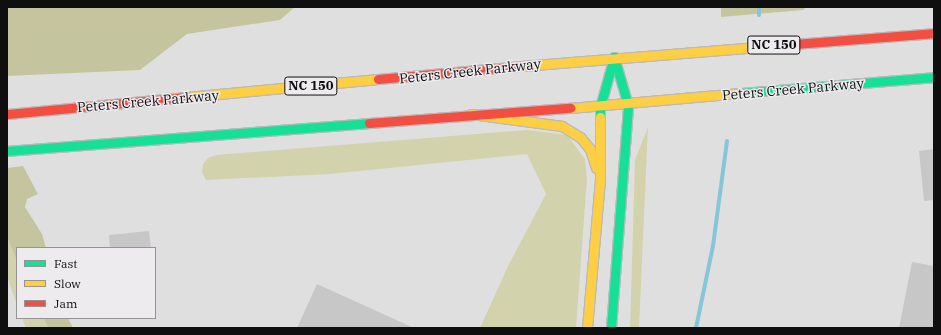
<!DOCTYPE html>
<html>
<head>
<meta charset="utf-8">
<style>
	body { margin:0 }
	#map { position:relative; width:941px; height:335px; overflow:hidden; background:#e0dfe0; font-family:"IBM Plex Serif",serif }
	div>[style] { position:absolute }
	[style*='--x'] { left:calc(var(--x)*1px); top:calc(var(--y)*1px); width:calc(var(--w)*1px); rotate:calc(var(--a)*1deg) }
	.green>* { inset:0; background:#d2d3ac }
	.forest>* { inset:0; background:#c4c59f }
	.stream>* { height:4px; margin:-2px; padding:0 2px; transform-origin:2px; border-radius:2px; background:#86c6d8 }
	.building>* { inset:0; background:#c7c7c7 }
	.roads { filter:drop-shadow(1px 0 #bbbabb) drop-shadow(-1px 0 #bbbabb) drop-shadow(0 1px #bbbabb) drop-shadow(0 -1px #bbbabb) }
	.fast>* { height:9px; margin:-4.5px; padding:0 4.5px; transform-origin:4.5px; border-radius:4.5px; background:#16e098 }
	.slow>* { height:9px; margin:-4.5px; padding:0 4.5px; transform-origin:4.5px; border-radius:4.5px; background:#ffcf43 }
	.jam>* { height:9px; margin:-4.5px; padding:0 4.5px; transform-origin:4.5px; border-radius:4.5px; background:#f24e42 }
	span { translate:-50% -50%; white-space:nowrap; text-align:center; line-height:1.15; -webkit-text-stroke:3px #edebee; paint-order:stroke }
	.shield-label span { padding:1px 3px; background:#edebee; border:1px solid; border-radius:3px; -webkit-text-stroke-width:0 }
	.shield-label { font-size:13px; color:#100f10; font-weight:700 }
	.street-label { font-size:14px; color:#100f10 }
	.frame { position:absolute; inset:0; border:8px solid #100f10; pointer-events:none }
	.legend { position:absolute; left:16px; top:247px; width:140px; height:72px; box-sizing:border-box; background:#edebee; border:1px solid #959395; margin:0; padding:5px 7px; list-style:none; font-size:12px; color:#100f10 }
	.legend li { display:flex; align-items:center; gap:8px; height:20px }
	.legend b { width:20px; border:1px solid #959395 }
</style>
</head>
<body>
<div id="map">
	<div class="green">
		<i style="clip-path:polygon(648px 127px,639px 328px,630px 328px,635px 160px)"></i>
		<i style="clip-path:polygon(527px 130px,567px 135px,585px 159px,587px 179px,576px 328px,480px 328px,508px 266px,546px 194px,527px 154px,330px 174px,206px 180px,202px 172px,203px 164px,208px 158px,216px 155px)"></i>
		<i style="clip-path:polygon(7px 237px,17px 261px,17px 305px,7px 276px)"></i>
		<i style="clip-path:polygon(22px 318px,44px 318px,48px 328px,26px 328px)"></i>
	</div>
	<div class="forest">
		<i style="clip-path:polygon(7px 7px,295px 7px,280px 20px,187px 34px,140px 70px,7px 76px)"></i>
		<i style="clip-path:polygon(721px 7px,805px 7px,804px 10px,721px 17px)"></i>
		<i style="clip-path:polygon(23px 166px,38px 194px,27px 199px,25px 207px,42px 234px,46px 248px,17px 248px,17px 261px,7px 237px,7px 168px)"></i>
		<i style="clip-path:polygon(44px 318px,68px 318px,73px 328px,48px 328px)"></i>
	</div>
	<div class="stream">
		<i style="--x:759;--y:7;--w:8;--a:90"></i>
		<i style="--x:696;--y:328;--w:84;--a:-78.3"></i>
		<i style="--x:713;--y:246;--w:106;--a:-82.4"></i>
	</div>
	<div class="building">
		<i style="clip-path:polygon(934px 149px,934px 200px,924px 201px,919px 151px)"></i>
		<i style="clip-path:polygon(149px 231px,151px 248px,110px 248px,109px 235px)"></i>
		<i style="clip-path:polygon(912px 262px,934px 266px,934px 328px,899px 328px)"></i>
		<i style="clip-path:polygon(317px 284px,414px 328px,297px 328px)"></i>
	</div>
	<div class="roads">
		<div class="fast">
			<i style="--x:740;--y:93;--w:195;--a:-4.7"></i>
			<i style="--x:600;--y:117;--w:10;--a:-90"></i>
			<i style="--x:600;--y:107;--w:52;--a:-74.4"></i>
			<i style="--x:7;--y:151;--w:363;--a:-4.4"></i>
			<i style="--x:611;--y:328;--w:224;--a:-85.6"></i>
			<i style="--x:628;--y:105;--w:50;--a:-106.3"></i>
		</div>
		<div class="slow">
			<i style="--x:522;--y:66;--w:249;--a:-4.6"></i>
			<i style="--x:187;--y:97;--w:192;--a:-5.4"></i>
			<i style="--x:570;--y:108;--w:171;--a:-5"></i>
			<i style="--x:471;--y:114;--w:92;--a:7.5"></i>
			<i style="--x:562;--y:126;--w:22;--a:32"></i>
			<i style="--x:581;--y:138;--w:14;--a:51"></i>
			<i style="--x:590;--y:149;--w:20;--a:72"></i>
			<i style="--x:587;--y:328;--w:149;--a:-85"></i>
			<i style="--x:600;--y:180;--w:63;--a:-90"></i>
		</div>
		<div class="jam">
			<i style="--x:770;--y:46;--w:165;--a:-4.5"></i>
			<i style="--x:378;--y:79;--w:145;--a:-5.2"></i>
			<i style="--x:7;--y:114;--w:181;--a:-5.4"></i>
			<i style="--x:369;--y:123;--w:202;--a:-4.3"></i>
		</div>
	</div>
	<div class="shield-label">
		<span style="left:774px;top:45px">NC 150</span>
		<span style="left:311px;top:86px">NC 150</span>
	</div>
	<div class="street-label">
		<span style="left:470px;top:71px;rotate:-6deg">Peters Creek Parkway</span>
		<span style="left:793px;top:89px;rotate:-5deg">Peters Creek Parkway</span>
		<span style="left:148px;top:101px;rotate:-5deg">Peters Creek Parkway</span>
	</div>
	<div class="frame"></div>
	<ul class="legend">
	<li><b style="height:5px;background:#16e098"></b>Fast</li>
	<li><b style="height:5px;background:#ffcf43"></b>Slow</li>
	<li><b style="height:5px;background:#f24e42"></b>Jam</li>
	</ul>
</div>
</body>
</html>
